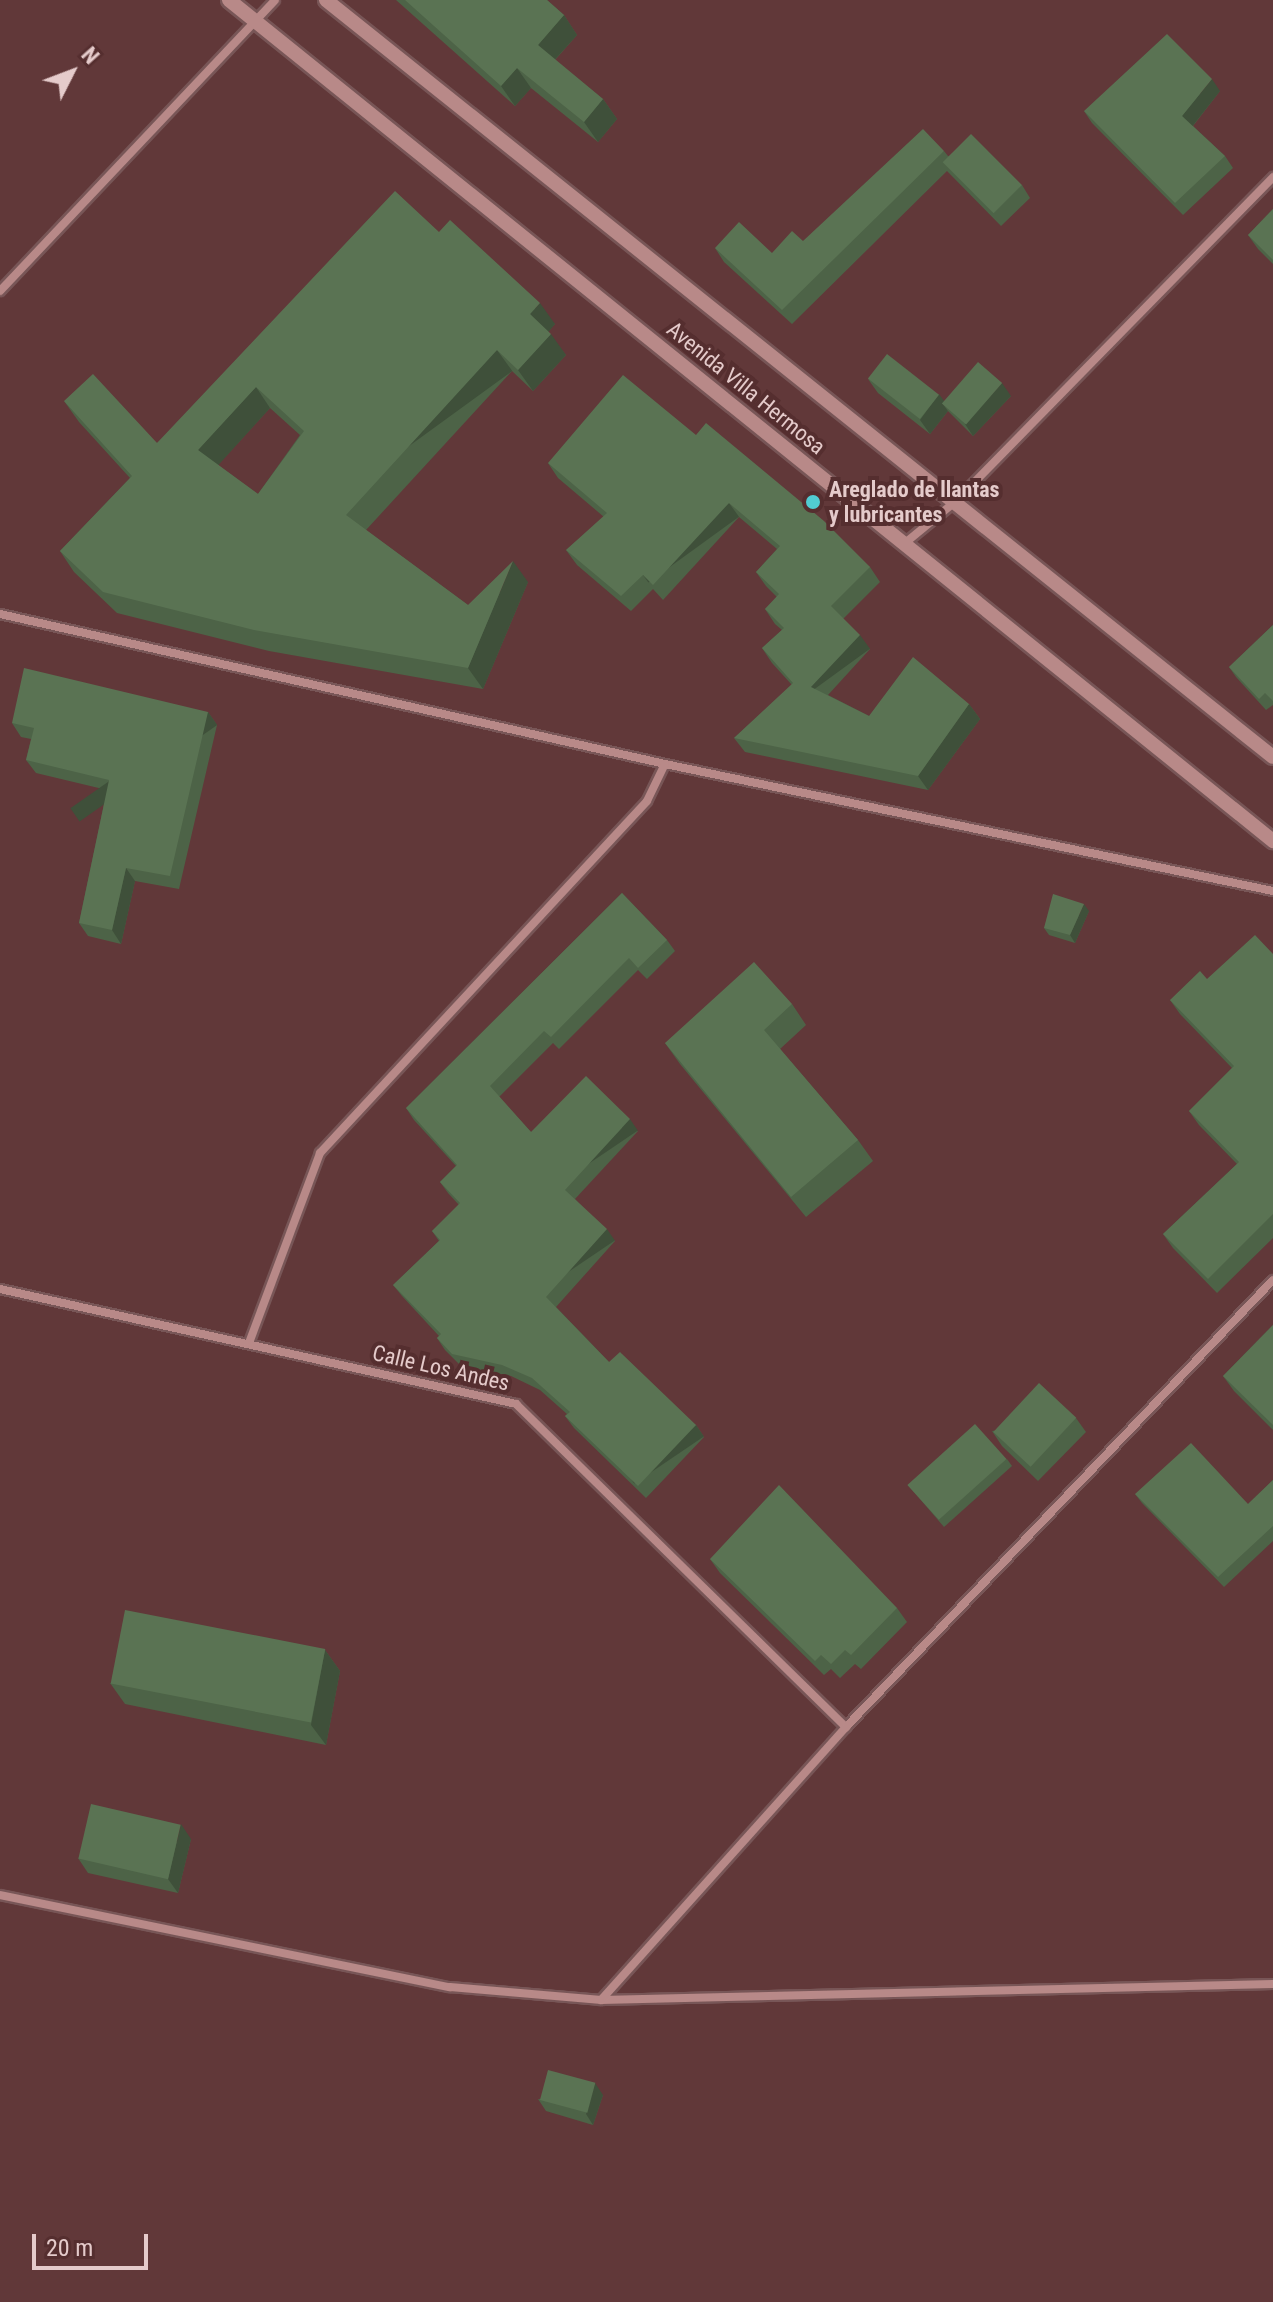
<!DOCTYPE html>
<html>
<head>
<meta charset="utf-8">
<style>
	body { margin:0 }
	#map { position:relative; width:1273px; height:2302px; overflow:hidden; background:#613839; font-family:"Roboto Condensed",sans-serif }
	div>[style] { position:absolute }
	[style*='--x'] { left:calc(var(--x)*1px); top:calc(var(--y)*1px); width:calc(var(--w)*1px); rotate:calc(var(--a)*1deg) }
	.roads { filter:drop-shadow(2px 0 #785657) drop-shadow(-2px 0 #785657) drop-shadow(0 2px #785657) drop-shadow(0 -2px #785657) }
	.minor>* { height:8px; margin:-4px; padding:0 4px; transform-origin:4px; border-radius:4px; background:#b88988 }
	.tertiary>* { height:14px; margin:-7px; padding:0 7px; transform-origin:7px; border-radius:7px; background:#b88988 }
	.wall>* { inset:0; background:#4d6347 }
	.shaded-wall>* { inset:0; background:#3f503a; transform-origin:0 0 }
	.building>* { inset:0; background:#5a7353; transform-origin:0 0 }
	.dots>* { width:22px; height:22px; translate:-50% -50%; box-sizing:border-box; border:4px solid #552e2f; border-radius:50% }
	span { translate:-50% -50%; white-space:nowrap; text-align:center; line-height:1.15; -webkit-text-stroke:8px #552e2f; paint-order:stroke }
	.street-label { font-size:22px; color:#e5cbcb }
	.poi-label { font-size:22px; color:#e5cbcb; font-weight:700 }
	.left { translate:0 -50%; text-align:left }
	.north { position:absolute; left:32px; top:32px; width:80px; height:80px; -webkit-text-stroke:6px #552e2f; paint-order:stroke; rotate:48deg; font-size:22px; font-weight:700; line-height:32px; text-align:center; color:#e5cbcb }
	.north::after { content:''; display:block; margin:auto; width:28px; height:36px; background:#e5cbcb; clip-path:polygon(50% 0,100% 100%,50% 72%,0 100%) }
	.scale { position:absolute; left:32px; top:2234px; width:116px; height:36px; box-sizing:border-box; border:4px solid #e5cbcb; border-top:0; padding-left:10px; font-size:24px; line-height:28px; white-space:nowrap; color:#e5cbcb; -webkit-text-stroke:6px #552e2f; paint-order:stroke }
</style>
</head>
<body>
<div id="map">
	<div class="roads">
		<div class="minor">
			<i style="--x:0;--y:291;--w:400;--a:-46.6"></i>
			<i style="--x:905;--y:543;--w:65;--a:-39.4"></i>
			<i style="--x:955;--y:502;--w:455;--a:-45.6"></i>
			<i style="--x:0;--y:614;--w:682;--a:12.71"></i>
			<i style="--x:665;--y:764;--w:621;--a:11.8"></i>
			<i style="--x:0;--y:1289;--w:529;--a:12.56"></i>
			<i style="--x:516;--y:1404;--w:462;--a:44.4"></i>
			<i style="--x:249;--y:1343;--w:203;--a:-69.5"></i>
			<i style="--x:320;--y:1153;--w:480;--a:-47.1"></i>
			<i style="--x:647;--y:801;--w:41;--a:-64.1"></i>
			<i style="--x:0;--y:1895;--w:459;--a:11.6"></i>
			<i style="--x:450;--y:1987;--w:152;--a:4.9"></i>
			<i style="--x:601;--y:2000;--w:672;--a:-1.36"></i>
			<i style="--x:601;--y:2000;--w:367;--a:-48.1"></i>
			<i style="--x:846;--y:1727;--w:618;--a:-46.31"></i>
		</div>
		<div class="tertiary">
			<i style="--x:229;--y:0;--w:1341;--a:38.85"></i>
			<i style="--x:326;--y:0;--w:1212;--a:38.64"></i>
		</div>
	</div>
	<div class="wall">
		<i style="clip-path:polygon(396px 0,547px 0,564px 15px,577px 35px,555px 60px,603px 99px,617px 119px,598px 142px,531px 88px,515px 106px)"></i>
		<i style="clip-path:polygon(1220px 91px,1193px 126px,1225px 156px,1233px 168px,1183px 215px,1092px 123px,1084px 111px)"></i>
		<i style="clip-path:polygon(944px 151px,948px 156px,1022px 185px,1030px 198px,1001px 226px,947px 171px,792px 324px,724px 262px,715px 248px,772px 253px,803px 241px)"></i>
		<i style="clip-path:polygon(1273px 209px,1273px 264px,1258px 249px,1248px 235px)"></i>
		<i style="clip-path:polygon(evenodd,439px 232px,555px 324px,548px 332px,566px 355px,533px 391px,512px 371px,366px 530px,468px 605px,528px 582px,483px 689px,269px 651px,117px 613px,74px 572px,60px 551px,130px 478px,79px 422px,64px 401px,157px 443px,439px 232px,270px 408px,300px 435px,258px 494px,218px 465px,270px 408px)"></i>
		<i style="clip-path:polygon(868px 379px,944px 401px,1011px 396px,973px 436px,948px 411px,930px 434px,878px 393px)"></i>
		<i style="clip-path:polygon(696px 435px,870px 567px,880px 582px,843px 619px,870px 649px,828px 695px,869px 716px,969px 704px,980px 719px,928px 790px,745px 752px,734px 738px,792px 685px,772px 663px,762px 648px,782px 630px,775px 624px,765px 609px,777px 597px,766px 586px,756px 572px,777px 549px,739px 517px,663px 600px,653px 589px,631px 611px,577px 565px,566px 550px,604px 517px,558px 478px,548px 463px)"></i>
		<i style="clip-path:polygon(1273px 625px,1273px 705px,1266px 710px,1236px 677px,1229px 667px)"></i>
		<i style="clip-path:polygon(208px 712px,217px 725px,179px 889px,135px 881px,121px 944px,88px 936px,79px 923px,107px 790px,36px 773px,26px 760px,31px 739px,21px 737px,12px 723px)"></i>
		<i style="clip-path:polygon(622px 893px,667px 940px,675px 951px,647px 979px,638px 970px,559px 1049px,553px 1043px,499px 1097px,531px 1132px,638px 1131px,575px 1199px,615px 1241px,556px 1307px,609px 1362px,696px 1425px,704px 1437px,646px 1498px,574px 1428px,565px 1416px,567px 1414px,540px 1390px,511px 1376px,461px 1366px,445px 1350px,437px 1338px,439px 1336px,402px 1296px,393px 1285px,439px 1241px,432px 1231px,459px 1205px,448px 1193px,440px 1182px,456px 1166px,414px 1120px,406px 1108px)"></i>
		<i style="clip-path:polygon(1089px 911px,1075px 943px,1049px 935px,1044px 928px)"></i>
		<i style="clip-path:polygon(1273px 954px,1273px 1238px,1217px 1293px,1173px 1248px,1163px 1234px,1237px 1164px,1199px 1125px,1189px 1111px,1232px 1068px,1180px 1014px,1170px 1000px,1207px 979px)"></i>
		<i style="clip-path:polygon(792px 1004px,806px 1025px,780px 1049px,858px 1140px,873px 1161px,806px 1217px,680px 1064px,665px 1043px)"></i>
		<i style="clip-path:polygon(1273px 1325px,1273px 1430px,1234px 1391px,1223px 1376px)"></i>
		<i style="clip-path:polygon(1076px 1418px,1086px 1432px,1038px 1481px,1002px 1446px,992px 1431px)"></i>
		<i style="clip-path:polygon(1007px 1459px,1012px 1466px,944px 1527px,908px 1485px)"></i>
		<i style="clip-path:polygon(1273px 1480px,1273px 1541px,1224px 1587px,1142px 1503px,1135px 1494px,1248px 1504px)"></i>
		<i style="clip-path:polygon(710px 1559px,897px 1608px,907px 1622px,861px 1669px,855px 1664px,840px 1678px,831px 1669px,824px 1675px,720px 1573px)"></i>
		<i style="clip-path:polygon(325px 1650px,340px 1671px,326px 1745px,125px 1704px,110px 1683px)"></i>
		<i style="clip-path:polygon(191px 1839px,178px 1893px,88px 1873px,78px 1858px)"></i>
		<i style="clip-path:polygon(603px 2095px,593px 2125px,546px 2111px,538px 2099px)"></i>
	</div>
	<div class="shaded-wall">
		<i style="clip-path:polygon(564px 15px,577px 35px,551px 64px,538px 45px)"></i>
		<i style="clip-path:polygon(517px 68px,531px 88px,515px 106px,501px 86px)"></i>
		<i style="clip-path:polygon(1212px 79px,1220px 91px,1191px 128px,1182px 116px)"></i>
		<i style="clip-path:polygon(603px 99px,617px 119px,598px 142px,584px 122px)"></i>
		<i style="clip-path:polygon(540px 303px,555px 324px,545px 336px,530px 314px)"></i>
		<i style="clip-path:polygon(551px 334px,566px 355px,533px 391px,518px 370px)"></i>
		<i style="left:497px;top:350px;width:26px;height:224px;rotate:54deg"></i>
		<i style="clip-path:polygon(1002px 383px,1011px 396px,973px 436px,965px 424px)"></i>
		<i style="clip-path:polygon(256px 387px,270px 408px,212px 472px,198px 450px)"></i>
		<i style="clip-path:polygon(939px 394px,950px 409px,942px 403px,948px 411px,930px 434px,920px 420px)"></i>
		<i style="left:729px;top:503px;width:17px;height:112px;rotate:54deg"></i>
		<i style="clip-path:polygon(513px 561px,528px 582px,483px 689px,468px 668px)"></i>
		<i style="left:860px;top:635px;width:17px;height:71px;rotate:54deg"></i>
		<i style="clip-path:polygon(969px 704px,980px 719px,928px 790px,918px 776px)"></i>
		<i style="left:208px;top:712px;width:16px;height:168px;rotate:55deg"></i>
		<i style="clip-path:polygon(126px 868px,135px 881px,121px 944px,112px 930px)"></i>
		<i style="clip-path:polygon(1084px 904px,1089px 911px,1075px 943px,1070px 935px)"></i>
		<i style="left:630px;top:1119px;width:14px;height:96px;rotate:56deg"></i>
		<i style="left:607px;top:1229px;width:14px;height:91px;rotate:56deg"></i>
		<i style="left:696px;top:1425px;width:14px;height:84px;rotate:56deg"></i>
		<i style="clip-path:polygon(325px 1650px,340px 1671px,326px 1745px,311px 1725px)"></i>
		<i style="clip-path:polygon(181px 1824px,191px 1839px,178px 1893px,168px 1879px)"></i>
		<i style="clip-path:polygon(595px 2083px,603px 2095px,593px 2125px,586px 2114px)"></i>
	</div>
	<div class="building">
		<i style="clip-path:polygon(405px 0,547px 0,564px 15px,538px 45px,603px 99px,584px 122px,517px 68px,501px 86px)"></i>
		<i style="clip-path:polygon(1167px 34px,1212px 79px,1182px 116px,1225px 156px,1175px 203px,1084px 111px)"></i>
		<i style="clip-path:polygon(923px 129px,944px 151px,782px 310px,715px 248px,739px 222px,772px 253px,792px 231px,803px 241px)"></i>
		<i style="left:971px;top:134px;width:72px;height:40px;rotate:45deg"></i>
		<i style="clip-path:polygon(evenodd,395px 191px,439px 232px,450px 220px,540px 303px,530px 314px,551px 334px,518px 370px,497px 350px,346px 515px,468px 605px,513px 561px,468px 668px,254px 630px,103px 592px,60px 551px,132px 476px,64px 401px,93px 374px,157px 443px,395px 191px,256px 387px,304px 431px,258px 494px,198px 450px,256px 387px)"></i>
		<i style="clip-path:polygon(1273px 209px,1273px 260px,1248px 235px)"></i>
		<i style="left:887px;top:354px;width:66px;height:31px;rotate:38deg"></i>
		<i style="left:978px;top:362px;width:32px;height:55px;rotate:41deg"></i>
		<i style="clip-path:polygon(623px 375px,696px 435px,706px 423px,824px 521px,870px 567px,831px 606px,860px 635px,811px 687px,869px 716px,913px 657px,969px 704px,918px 776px,734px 738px,793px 683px,762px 648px,784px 628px,765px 609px,779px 594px,756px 572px,780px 546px,729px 503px,653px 585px,643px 575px,621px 596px,566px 550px,607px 513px,548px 463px)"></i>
		<i style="clip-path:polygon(1273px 625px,1273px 701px,1265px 693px,1259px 699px,1229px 667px)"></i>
		<i style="clip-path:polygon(24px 668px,208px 712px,170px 876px,126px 868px,112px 930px,79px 923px,109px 780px,26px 760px,34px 728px,12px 723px)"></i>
		<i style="clip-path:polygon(622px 893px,667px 940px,638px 968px,629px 958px,551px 1037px,544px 1031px,490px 1086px,531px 1132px,586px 1076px,630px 1119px,565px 1190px,607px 1229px,546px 1297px,609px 1362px,620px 1352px,696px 1425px,638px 1486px,565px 1416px,570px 1412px,532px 1378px,502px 1365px,452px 1354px,437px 1338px,441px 1334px,393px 1285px,440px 1240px,432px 1231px,460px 1203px,440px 1182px,457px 1165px,406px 1108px)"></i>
		<i style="clip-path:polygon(1053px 894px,1084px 904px,1070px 935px,1044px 928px)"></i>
		<i style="clip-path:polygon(1255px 935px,1273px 954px,1273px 1214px,1208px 1279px,1163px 1234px,1239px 1162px,1189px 1111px,1234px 1066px,1170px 1000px,1200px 971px,1207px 979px)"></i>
		<i style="clip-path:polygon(754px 962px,792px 1004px,764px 1030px,858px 1140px,791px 1197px,665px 1043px)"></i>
		<i style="clip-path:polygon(1273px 1325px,1273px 1425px,1223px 1376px)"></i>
		<i style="left:1039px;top:1383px;width:51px;height:67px;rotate:43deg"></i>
		<i style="left:975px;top:1424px;width:47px;height:91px;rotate:48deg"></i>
		<i style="clip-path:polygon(1191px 1443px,1248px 1504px,1273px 1480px,1273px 1526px,1218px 1577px,1135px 1494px)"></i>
		<i style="clip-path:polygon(779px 1485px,897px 1608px,851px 1655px,845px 1650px,831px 1664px,821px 1655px,815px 1661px,710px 1559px)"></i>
		<i style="left:125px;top:1610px;width:204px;height:75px;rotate:11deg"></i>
		<i style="left:91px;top:1804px;width:92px;height:56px;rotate:13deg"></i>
		<i style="left:548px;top:2070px;width:49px;height:31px;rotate:15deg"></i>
	</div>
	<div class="dots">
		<i style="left:813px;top:502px;background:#51ccd2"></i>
	</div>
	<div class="street-label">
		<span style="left:746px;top:388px;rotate:39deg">Avenida Villa Hermosa</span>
		<span style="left:441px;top:1368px;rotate:13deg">Calle Los Andes</span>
	</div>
	<div class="poi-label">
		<span class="left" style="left:829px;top:502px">Areglado de llantas<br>y lubricantes</span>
	</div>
	<div class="north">N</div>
	<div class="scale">20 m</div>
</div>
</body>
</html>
